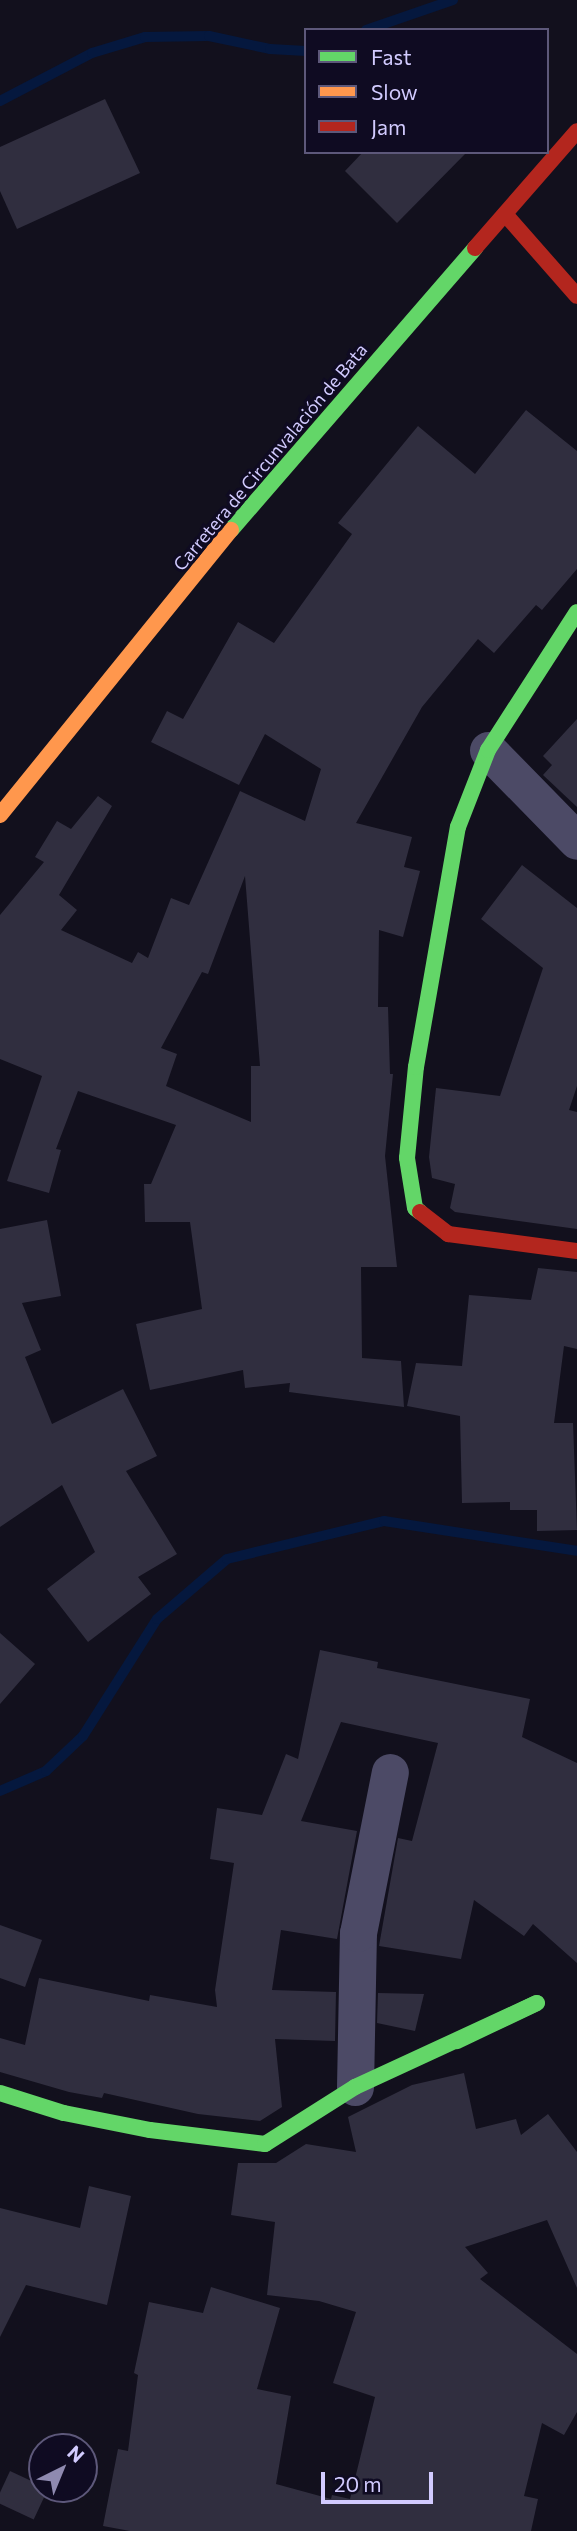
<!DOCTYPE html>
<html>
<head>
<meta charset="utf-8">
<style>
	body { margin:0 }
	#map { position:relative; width:577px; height:2531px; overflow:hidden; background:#12101d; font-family:Commissioner,sans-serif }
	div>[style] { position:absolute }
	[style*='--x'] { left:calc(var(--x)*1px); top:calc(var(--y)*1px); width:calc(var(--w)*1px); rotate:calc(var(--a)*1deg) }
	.stream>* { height:10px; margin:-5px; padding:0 5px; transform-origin:5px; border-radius:5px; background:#05183e }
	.building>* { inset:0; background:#302e3f; transform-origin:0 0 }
	.street>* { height:37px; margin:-18.5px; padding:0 18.5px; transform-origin:18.5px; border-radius:18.5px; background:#4c4a66 }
	.fast>* { height:16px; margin:-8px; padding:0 8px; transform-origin:8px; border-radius:8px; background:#63d668 }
	.slow>* { height:16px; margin:-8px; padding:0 8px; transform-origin:8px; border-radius:8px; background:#ff974d }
	.jam>* { height:16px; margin:-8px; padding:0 8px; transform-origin:8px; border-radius:8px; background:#b3261e }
	span { translate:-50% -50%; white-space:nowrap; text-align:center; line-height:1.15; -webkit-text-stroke:6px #0f0b22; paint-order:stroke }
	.street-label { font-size:18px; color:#d2cbff }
	.legend { position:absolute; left:304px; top:28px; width:245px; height:126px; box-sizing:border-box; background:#0f0b22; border:2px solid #5d587a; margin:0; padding:9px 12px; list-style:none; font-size:21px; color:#d2cbff }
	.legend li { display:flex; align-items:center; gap:14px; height:35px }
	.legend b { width:35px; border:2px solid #5d587a }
	.north { position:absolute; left:28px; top:2433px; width:70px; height:70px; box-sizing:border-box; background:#0f0b22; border:2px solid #5d587a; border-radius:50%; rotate:43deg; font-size:19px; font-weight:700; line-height:28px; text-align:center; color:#d2cbff }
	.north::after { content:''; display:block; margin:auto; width:24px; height:32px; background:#8f8ab0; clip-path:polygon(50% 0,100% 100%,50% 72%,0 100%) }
	.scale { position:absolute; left:321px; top:2472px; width:112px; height:32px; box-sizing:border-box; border:4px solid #d2cbff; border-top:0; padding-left:9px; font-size:21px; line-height:24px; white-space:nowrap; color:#d2cbff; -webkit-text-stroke:5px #0f0b22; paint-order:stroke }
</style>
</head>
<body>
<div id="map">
	<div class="stream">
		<i style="--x:366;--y:30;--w:92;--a:-19"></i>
		<i style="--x:0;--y:101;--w:104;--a:-27.6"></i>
		<i style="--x:92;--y:53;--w:55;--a:-16.8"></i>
		<i style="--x:145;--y:37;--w:64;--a:-0.9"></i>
		<i style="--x:209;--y:36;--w:62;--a:12"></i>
		<i style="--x:270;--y:49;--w:36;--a:3"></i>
		<i style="--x:0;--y:1791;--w:50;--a:-23.5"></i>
		<i style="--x:46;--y:1771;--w:51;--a:-43.4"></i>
		<i style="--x:83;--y:1736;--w:138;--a:-57.7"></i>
		<i style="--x:157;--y:1619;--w:92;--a:-40.6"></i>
		<i style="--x:227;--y:1559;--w:162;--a:-13.6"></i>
		<i style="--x:384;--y:1521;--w:195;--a:8.8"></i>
	</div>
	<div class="building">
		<i style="clip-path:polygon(105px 99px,140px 173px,17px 229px,0 191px,0 147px)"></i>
		<i style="clip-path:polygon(363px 152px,467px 152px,397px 223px,345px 171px)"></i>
		<i style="clip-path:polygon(evenodd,526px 410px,577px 451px,577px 569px,542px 610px,536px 605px,494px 653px,478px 639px,422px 707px,356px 823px,412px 837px,404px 867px,420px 871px,403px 937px,379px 930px,378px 1007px,388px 1007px,390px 1074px,393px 1074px,385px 1156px,397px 1267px,361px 1267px,362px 1358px,401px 1361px,404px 1407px,289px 1392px,290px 1383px,245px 1388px,243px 1370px,150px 1390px,136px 1324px,202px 1309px,190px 1222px,145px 1222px,144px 1184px,151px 1184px,176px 1125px,78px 1091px,56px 1149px,61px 1150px,49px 1193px,7px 1181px,42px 1076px,0 1059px,0 915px,44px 862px,35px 857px,57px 821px,71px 829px,98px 796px,112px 806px,59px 895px,77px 910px,61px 930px,132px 963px,138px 952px,148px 958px,171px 898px,189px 905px,240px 791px,305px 821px,321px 769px,265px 734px,239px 785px,151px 742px,167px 711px,183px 719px,238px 622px,274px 643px,352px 534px,338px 523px,418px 426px,475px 474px,526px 410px,245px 876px,260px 1066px,251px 1066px,251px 1122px,166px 1086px,177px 1054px,161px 1048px,202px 972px,208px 974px,245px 876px)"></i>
		<i style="clip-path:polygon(577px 719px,577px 807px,543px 775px,552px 765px,543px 756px)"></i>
		<i style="clip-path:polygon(522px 865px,577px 908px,577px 1086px,569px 1110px,577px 1112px,577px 1229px,455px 1212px,450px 1208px,455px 1184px,432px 1178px,429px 1157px,436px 1088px,500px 1096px,543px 968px,481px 919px)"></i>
		<i style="clip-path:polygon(47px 1220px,61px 1296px,22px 1303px,41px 1350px,25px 1357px,52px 1424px,123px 1389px,157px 1456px,126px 1471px,177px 1554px,138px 1577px,151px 1594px,88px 1642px,47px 1589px,95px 1552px,62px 1485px,0 1527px,0 1229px)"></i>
		<i style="clip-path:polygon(538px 1268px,577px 1272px,577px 1349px,564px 1346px,554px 1423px,573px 1423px,577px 1530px,537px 1531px,537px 1510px,510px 1510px,510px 1502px,462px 1503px,460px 1416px,407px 1406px,416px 1363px,462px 1366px,469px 1295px,531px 1300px)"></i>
		<i style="clip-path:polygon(0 1633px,35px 1664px,0 1704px)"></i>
		<i style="clip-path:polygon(320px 1650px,378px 1662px,377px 1668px,530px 1699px,522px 1737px,577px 1763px,577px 1963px,533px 1924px,524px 1936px,474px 1900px,461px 1959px,379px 1946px,398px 1838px,412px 1841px,438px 1743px,341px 1722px,301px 1821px,357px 1831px,337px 1939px,281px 1930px,272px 1990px,336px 1992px,335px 2041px,275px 2039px,282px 2107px,260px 2121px,198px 2114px,104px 2093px,102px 2098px,69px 2092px,0 2072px,0 2038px,25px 2045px,39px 1978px,149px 2001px,150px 1995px,217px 2007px,215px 1990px,234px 1863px,210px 1859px,217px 1808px,262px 1815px,286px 1754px,298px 1759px)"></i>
		<i style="clip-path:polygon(0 1925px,42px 1940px,25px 1987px,0 1978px)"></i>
		<i style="clip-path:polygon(378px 1993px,424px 1994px,415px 2031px,377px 2023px)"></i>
		<i style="clip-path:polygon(464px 2073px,476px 2129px,516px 2119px,521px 2135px,548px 2114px,577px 2152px,577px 2288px,547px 2220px,465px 2247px,488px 2273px,480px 2279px,577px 2354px,577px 2412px,564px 2435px,542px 2423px,524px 2496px,538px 2499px,531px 2531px,130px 2531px,103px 2526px,118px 2449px,128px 2451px,138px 2375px,134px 2373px,149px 2302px,203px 2313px,211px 2287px,280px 2308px,257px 2389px,291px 2396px,276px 2484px,331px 2499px,332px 2495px,350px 2499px,375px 2397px,333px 2383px,356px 2312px,319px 2301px,267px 2295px,275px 2222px,231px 2215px,238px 2163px,276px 2163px,306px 2144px,356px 2152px,348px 2117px,412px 2085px)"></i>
		<i style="clip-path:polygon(89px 2186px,131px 2196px,107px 2305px,26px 2285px,0 2337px,0 2208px,80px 2228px)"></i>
		<i style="left:10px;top:2471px;width:42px;height:34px;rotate:25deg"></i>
	</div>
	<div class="street">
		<i style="--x:488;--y:750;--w:127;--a:45.6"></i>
		<i style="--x:355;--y:2087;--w:154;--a:-88.9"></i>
		<i style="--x:358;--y:1933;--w:164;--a:-78.8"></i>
	</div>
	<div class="fast">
		<i style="--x:231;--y:530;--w:373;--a:-49.1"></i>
		<i style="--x:420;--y:1212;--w:6;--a:-141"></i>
		<i style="--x:415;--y:1208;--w:51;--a:-99.1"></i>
		<i style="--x:407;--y:1158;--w:91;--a:-84.4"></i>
		<i style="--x:416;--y:1067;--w:244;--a:-80.1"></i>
		<i style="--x:458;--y:827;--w:83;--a:-68.7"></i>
		<i style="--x:488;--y:750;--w:164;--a:-57.2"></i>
		<i style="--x:0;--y:2093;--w:67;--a:17.4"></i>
		<i style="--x:64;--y:2113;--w:88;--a:11.2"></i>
		<i style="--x:150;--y:2130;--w:116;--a:6.9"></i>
		<i style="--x:265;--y:2144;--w:107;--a:-32.3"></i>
		<i style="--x:355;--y:2087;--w:200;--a:-24.8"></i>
		<i style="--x:537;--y:2003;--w:89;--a:154.6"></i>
	</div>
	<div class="slow">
		<i style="--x:0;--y:815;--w:367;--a:-51"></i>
	</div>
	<div class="jam">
		<i style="--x:505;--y:214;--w:109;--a:48.7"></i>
		<i style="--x:475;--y:248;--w:155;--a:-48.9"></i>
		<i style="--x:420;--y:1212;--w:36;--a:38"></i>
		<i style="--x:448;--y:1234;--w:130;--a:7.5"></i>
	</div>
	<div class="street-label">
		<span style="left:270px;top:457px;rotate:-50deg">Carretera de Circunvalación de Bata</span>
	</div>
	<ul class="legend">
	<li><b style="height:9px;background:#63d668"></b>Fast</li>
	<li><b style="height:9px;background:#ff974d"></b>Slow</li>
	<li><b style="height:9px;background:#b3261e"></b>Jam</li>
	</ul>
	<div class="north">N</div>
	<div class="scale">20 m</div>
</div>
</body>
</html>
